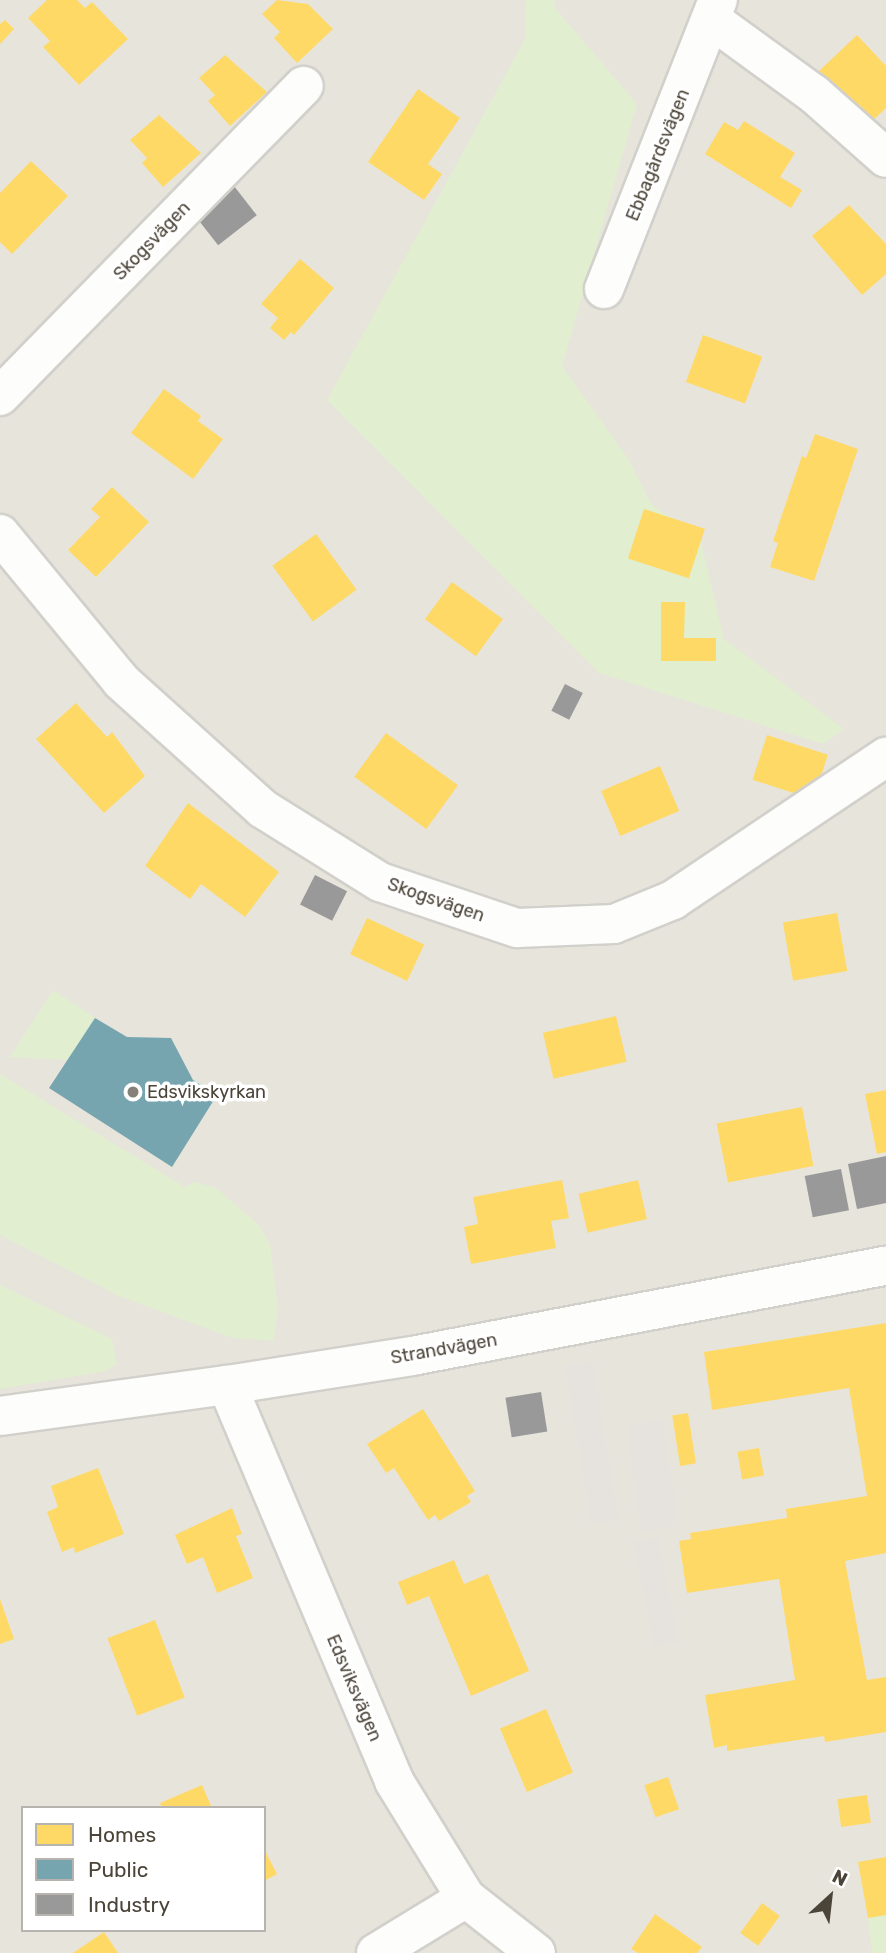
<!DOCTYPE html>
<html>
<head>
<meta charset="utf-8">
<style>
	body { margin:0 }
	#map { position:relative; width:886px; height:1953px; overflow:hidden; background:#f4f2ee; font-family:Rubik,sans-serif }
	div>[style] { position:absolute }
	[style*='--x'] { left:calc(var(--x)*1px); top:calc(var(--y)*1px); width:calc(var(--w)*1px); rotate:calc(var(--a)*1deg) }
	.residential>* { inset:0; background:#e7e4dc }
	.green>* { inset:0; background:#e1eecf }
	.parking>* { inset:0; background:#e6e3df; transform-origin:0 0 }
	.homes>* { inset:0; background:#ffd966; transform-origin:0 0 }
	.public>* { inset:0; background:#76a5af }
	.industry>* { inset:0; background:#999; transform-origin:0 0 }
	.roads { filter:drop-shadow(2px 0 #d2d0cb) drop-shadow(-2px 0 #d2d0cb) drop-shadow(0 2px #d2d0cb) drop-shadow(0 -2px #d2d0cb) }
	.minor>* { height:38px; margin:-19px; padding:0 19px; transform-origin:19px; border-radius:19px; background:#fdfdfc }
	.tertiary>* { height:38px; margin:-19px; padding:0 19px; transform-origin:19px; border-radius:19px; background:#fdfdfc }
	.dots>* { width:19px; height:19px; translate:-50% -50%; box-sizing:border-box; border:4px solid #fff; border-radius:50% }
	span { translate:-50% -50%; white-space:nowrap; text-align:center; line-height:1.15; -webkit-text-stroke:7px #fff; paint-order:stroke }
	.street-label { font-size:18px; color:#4b4439 }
	.poi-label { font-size:18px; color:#4b4439 }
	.left { translate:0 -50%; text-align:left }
	.legend { position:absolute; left:21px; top:1806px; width:245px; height:126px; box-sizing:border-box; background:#fff; border:2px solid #b7b4b0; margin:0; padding:9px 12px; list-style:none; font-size:21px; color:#4b4439 }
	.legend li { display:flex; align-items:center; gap:14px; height:35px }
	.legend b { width:35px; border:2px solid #b7b4b0 }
	.north { position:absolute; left:795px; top:1862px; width:70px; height:70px; -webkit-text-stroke:5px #fff; paint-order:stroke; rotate:27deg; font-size:19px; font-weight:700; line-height:28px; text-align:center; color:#4b4439 }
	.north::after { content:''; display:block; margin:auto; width:24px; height:32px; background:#4b4439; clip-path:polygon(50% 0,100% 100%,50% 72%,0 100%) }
</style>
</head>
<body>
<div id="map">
	<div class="residential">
		<i style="clip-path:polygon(evenodd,0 0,886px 0,886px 1953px,0 1953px,0 0,23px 1808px,264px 1808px,264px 1930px,23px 1930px,23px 1808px)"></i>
	</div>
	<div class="green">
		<i style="clip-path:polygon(526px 0,556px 0,554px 7px,637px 104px,562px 366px,627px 457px,652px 505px,700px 538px,724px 639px,844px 729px,823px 744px,599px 673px,327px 400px,525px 39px)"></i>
		<i style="clip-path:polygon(53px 990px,95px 1018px,68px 1060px,10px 1057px)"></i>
		<i style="clip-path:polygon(0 1074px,185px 1187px,194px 1182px,216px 1188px,260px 1226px,270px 1245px,278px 1309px,273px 1341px,233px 1338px,119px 1296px,0 1235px)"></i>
		<i style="clip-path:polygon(0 1285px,112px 1339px,117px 1364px,106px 1371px,0 1389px)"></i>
		<i style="clip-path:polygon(886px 1915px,886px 1953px,872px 1953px,868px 1918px)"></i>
	</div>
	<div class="parking">
		<i style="left:593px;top:1361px;width:161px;height:28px;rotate:81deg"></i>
		<i style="left:662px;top:1420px;width:107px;height:37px;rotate:81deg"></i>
		<i style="left:658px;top:1537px;width:107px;height:25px;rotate:79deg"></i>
	</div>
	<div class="homes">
		<i style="clip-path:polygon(47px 0,77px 0,85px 8px,92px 2px,128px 39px,79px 85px,43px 47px,50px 41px,28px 18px)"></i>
		<i style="clip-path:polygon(277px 0,308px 4px,333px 29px,297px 63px,274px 38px,280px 32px,262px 14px)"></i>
		<i style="clip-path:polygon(5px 20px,14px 29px,0 44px,0 24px)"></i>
		<i style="clip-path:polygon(857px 35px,886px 66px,886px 108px,869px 124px,818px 72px)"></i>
		<i style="clip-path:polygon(225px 55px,267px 92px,230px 126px,208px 101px,215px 95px,199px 78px)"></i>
		<i style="clip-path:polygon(418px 89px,460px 118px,428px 164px,442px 174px,424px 200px,368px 162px)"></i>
		<i style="clip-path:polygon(159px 115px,201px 153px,163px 187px,142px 163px,147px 158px,130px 140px)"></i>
		<i style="clip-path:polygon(744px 121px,795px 153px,780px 177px,802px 190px,791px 208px,705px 154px,724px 122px,738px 130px)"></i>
		<i style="clip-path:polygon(31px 161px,68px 196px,12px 254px,0 242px,0 193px)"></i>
		<i style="clip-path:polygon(849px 205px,886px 244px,886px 274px,862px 295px,812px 236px)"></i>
		<i style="clip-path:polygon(300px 259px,334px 288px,294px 335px,291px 332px,284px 340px,270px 328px,278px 318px,261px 304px)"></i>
		<i style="left:703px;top:335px;width:63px;height:50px;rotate:20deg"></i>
		<i style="clip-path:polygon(164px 389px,201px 416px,198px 421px,223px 439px,193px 479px,131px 433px)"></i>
		<i style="clip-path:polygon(815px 434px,858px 449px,814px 581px,770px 567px,778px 543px,773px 541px,802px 456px,806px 458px)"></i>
		<i style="clip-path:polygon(112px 487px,149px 522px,96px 577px,68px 550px,100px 517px,91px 509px)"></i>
		<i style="left:644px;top:509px;width:64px;height:52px;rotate:18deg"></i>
		<i style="left:316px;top:534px;width:69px;height:54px;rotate:54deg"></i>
		<i style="left:452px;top:582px;width:63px;height:46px;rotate:36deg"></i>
		<i style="clip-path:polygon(661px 602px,685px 602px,684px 638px,716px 638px,716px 661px,661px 661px)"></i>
		<i style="clip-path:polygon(76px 703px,107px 737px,112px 732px,145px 776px,104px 813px,36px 739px)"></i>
		<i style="left:386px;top:733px;width:89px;height:54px;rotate:36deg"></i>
		<i style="left:767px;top:735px;width:64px;height:47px;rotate:18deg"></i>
		<i style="left:660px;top:766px;width:49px;height:64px;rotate:67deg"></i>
		<i style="clip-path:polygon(188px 803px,279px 872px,245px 917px,201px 884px,190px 899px,145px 866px)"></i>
		<i style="left:837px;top:913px;width:59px;height:55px;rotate:80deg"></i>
		<i style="left:367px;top:918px;width:63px;height:40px;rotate:25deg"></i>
		<i style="left:616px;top:1016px;width:47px;height:75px;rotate:77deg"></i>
		<i style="clip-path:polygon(886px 1090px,886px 1152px,877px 1154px,865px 1094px)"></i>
		<i style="left:802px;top:1107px;width:60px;height:87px;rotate:79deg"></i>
		<i style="clip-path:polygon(562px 1180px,569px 1218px,551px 1221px,556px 1248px,471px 1264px,464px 1227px,478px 1224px,473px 1197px)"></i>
		<i style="left:638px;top:1180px;width:40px;height:61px;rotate:77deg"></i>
		<i style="clip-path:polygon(886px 1323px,886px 1553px,845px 1561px,867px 1680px,886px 1677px,886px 1732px,825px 1742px,824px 1736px,727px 1751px,727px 1745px,714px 1748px,705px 1695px,795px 1680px,779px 1579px,687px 1593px,679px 1541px,691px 1539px,690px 1533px,787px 1518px,786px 1509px,867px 1496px,849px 1388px,712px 1410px,704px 1352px)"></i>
		<i style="clip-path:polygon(423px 1409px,475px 1491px,467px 1496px,471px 1502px,439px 1521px,435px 1515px,428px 1520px,394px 1468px,386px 1473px,367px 1444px)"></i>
		<i style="left:688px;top:1413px;width:51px;height:16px;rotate:81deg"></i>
		<i style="left:759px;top:1448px;width:28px;height:22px;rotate:80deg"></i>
		<i style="clip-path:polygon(98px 1468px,124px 1534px,75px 1553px,74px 1547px,62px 1552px,47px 1512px,58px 1507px,51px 1486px)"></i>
		<i style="clip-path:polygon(232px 1508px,242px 1534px,236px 1536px,253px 1578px,217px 1593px,203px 1557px,187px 1564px,175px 1535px)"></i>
		<i style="clip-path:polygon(454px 1560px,464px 1584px,488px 1574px,529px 1671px,471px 1696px,429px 1596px,407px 1605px,398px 1582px)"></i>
		<i style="clip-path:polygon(0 1599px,14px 1639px,0 1644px)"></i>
		<i style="left:155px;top:1620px;width:83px;height:51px;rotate:69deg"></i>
		<i style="left:546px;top:1709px;width:69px;height:50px;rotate:67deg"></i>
		<i style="left:668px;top:1777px;width:34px;height:25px;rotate:71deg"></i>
		<i style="clip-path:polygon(202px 1785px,212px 1808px,162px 1808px,160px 1803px)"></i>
		<i style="left:867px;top:1795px;width:28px;height:30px;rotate:82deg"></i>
		<i style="clip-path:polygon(264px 1849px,277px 1874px,264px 1881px)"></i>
		<i style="clip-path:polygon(886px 1857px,886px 1915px,868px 1918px,858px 1862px)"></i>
		<i style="left:762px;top:1903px;width:22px;height:37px;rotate:36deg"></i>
		<i style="clip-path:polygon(655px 1914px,702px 1947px,697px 1953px,638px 1953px,631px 1949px)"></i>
		<i style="clip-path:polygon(104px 1932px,118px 1953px,73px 1953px)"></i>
	</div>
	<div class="public">
		<i style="clip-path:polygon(95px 1018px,127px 1037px,171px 1038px,193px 1080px,217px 1095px,172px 1167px,49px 1088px)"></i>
	</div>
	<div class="industry">
		<i style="left:234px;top:186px;width:37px;height:49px;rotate:52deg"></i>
		<i style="left:565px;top:684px;width:20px;height:30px;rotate:27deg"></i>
		<i style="left:315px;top:875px;width:36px;height:33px;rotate:27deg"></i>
		<i style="clip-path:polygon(886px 1156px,886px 1203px,857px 1209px,848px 1164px)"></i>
		<i style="left:841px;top:1169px;width:42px;height:37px;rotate:79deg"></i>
		<i style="left:541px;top:1392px;width:40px;height:36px;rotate:81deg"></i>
	</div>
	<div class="roads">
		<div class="minor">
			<i style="--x:712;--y:20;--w:126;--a:36"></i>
			<i style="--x:814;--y:94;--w:96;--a:41.6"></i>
			<i style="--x:604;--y:289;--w:311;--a:-68.5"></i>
			<i style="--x:0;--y:396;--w:434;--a:-45.6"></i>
			<i style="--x:0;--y:534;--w:190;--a:50.5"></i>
			<i style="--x:121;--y:681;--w:191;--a:42"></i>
			<i style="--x:263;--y:809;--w:138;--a:32"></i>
			<i style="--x:380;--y:882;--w:145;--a:18.6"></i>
			<i style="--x:517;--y:928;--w:97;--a:-2.4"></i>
			<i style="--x:614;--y:924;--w:64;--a:-22.1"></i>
			<i style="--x:673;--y:900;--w:257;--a:-33.9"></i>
			<i style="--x:227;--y:1385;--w:187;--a:-8.9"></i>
			<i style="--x:412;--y:1356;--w:482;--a:-10.8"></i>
			<i style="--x:376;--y:1953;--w:105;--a:-31.4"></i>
		</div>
		<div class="tertiary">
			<i style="--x:0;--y:1416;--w:229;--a:-7.8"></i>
			<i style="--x:227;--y:1385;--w:430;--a:67.1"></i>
			<i style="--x:394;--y:1781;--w:137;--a:58.4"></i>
			<i style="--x:466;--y:1898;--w:89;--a:38.2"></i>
		</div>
	</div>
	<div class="dots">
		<i style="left:133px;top:1092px;background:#868178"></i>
	</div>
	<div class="street-label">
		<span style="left:658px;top:155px;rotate:-68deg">Ebbagårdsvägen</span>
		<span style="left:152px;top:241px;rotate:-46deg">Skogsvägen</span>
		<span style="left:436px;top:900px;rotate:19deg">Skogsvägen</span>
		<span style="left:444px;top:1349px;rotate:-10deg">Strandvägen</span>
		<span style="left:354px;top:1688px;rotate:67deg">Edsviksvägen</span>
	</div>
	<div class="poi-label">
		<span class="left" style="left:147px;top:1092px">Edsvikskyrkan</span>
	</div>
	<ul class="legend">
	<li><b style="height:19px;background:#ffd966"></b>Homes</li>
	<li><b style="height:19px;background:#76a5af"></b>Public</li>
	<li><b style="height:19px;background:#999"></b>Industry</li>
	</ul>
	<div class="north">N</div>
</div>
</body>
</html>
